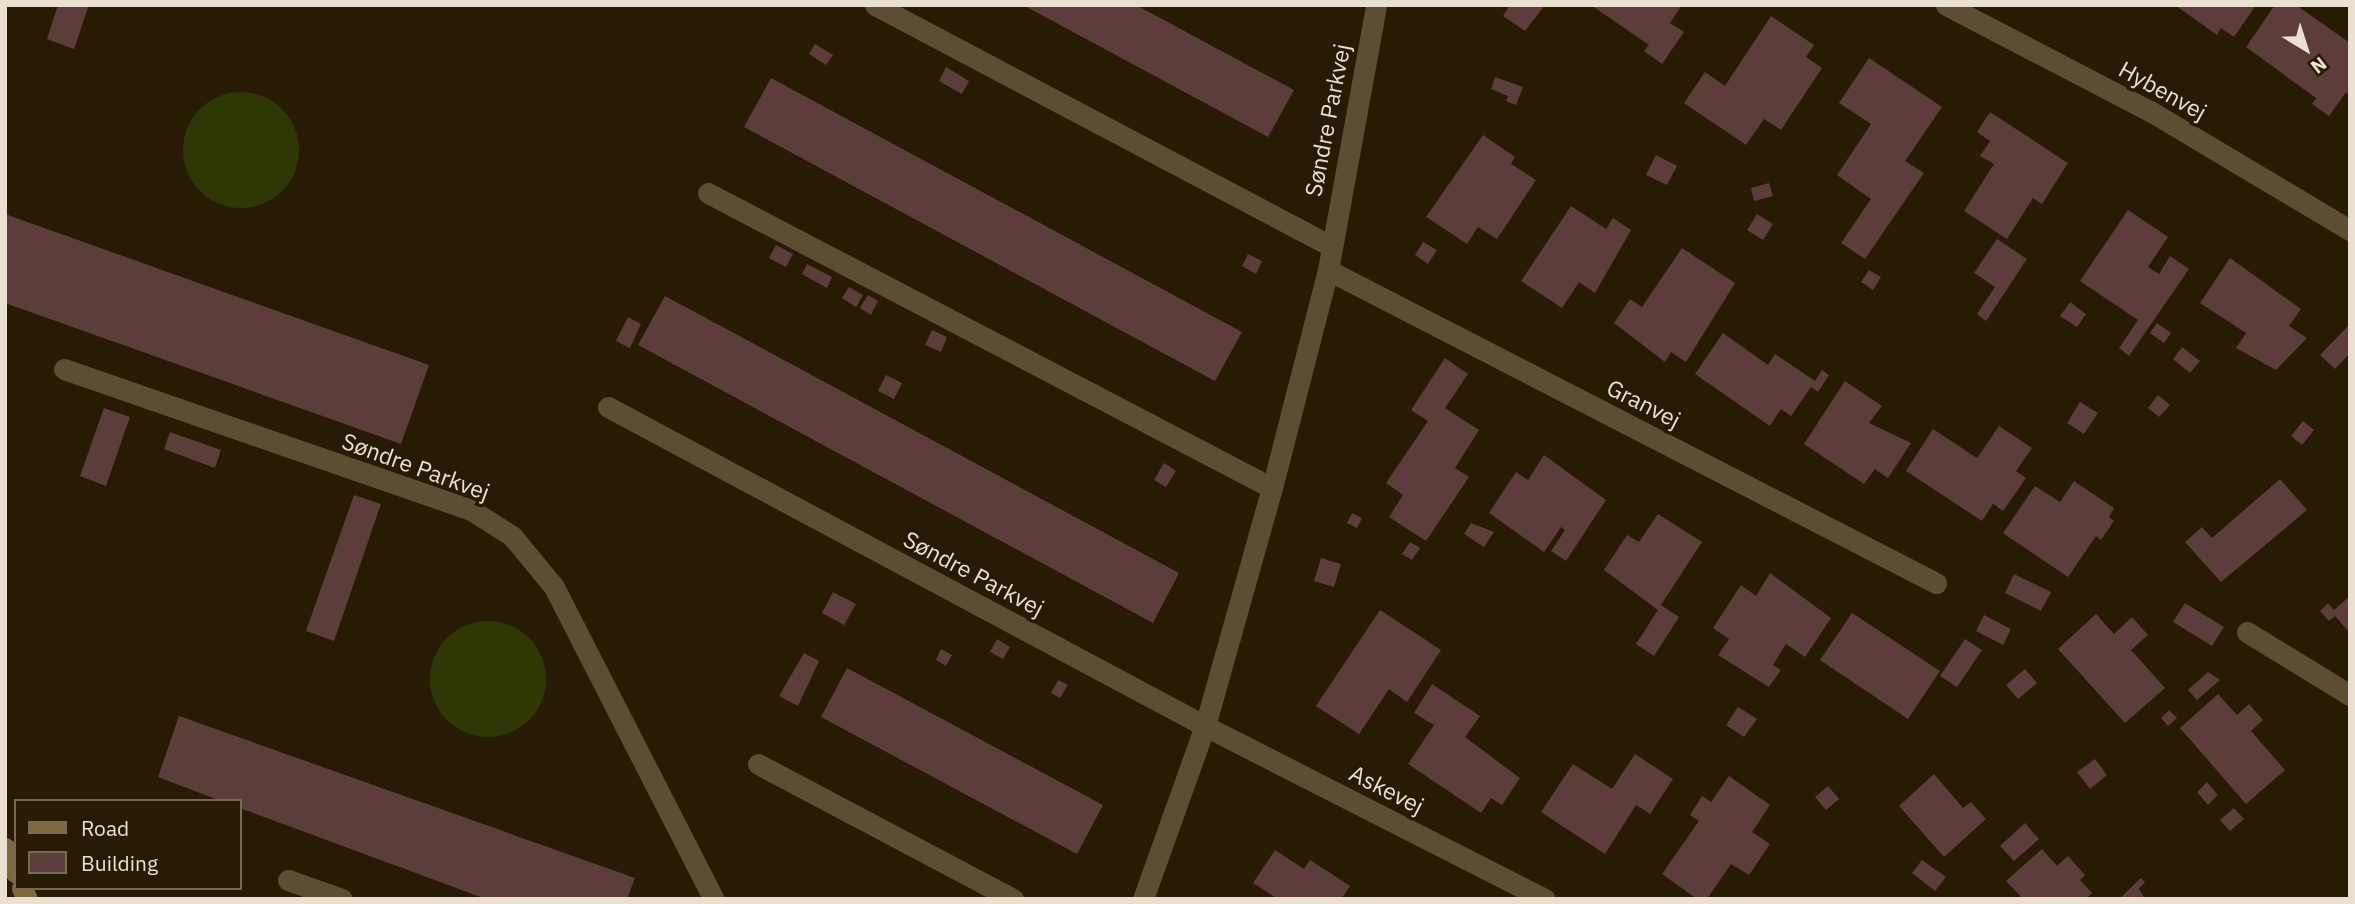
<!DOCTYPE html>
<meta charset="utf-8">
<style>
body{margin:0}
#map{position:relative;width:2355px;height:904px;overflow:hidden;background:#281b03;font-family:"IBM Plex Sans",sans-serif}
div>[style]{position:absolute}
.green>*{inset:0;background:#2e3804}
.round{border-radius:50%}
.building>*{inset:0;background:#5c3d3b}
.street>*{height:21px;margin:-10.5px;padding:0 10.5px;transform-origin:10.5px;border-radius:10.5px;background:#5c4d33}
.secondary>*{height:21px;margin:-10.5px;padding:0 10.5px;transform-origin:10.5px;border-radius:10.5px;background:#80683d}
span{translate:-50% -50%;white-space:nowrap;text-align:center;line-height:1.15;-webkit-text-stroke:7px #281b03;paint-order:stroke}
.street-label{font-size:23px;color:#e9e0d2}
.frame{position:absolute;inset:0;border:7px solid #e9e0d2;pointer-events:none}
.legend{position:absolute;left:14px;top:799px;width:228px;height:91px;box-sizing:border-box;background:#281b03;border:2px solid #756a56;margin:0;padding:9px 12px;list-style:none;font-size:21px;color:#e9e0d2}
.legend li{display:flex;align-items:center;gap:14px;height:35px}
.legend b{width:35px;border:2px solid #756a56}
.north{position:absolute;left:2271px;top:14px;width:70px;height:70px;-webkit-text-stroke:5px #281b03;paint-order:stroke;rotate:142deg;font-size:19px;font-weight:700;line-height:28px;text-align:center;color:#e9e0d2}
.north::after{content:'';display:block;margin:auto;width:24px;height:32px;background:#e9e0d2;clip-path:polygon(50% 0,100% 100%,50% 72%,0 100%)}
</style>
<div id="map">
<div class="green">
<i class="round" style="left:183px;top:92px;width:116px;height:116px"></i>
<i class="round" style="left:430px;top:621px;width:116px;height:116px"></i>
</div>
<div class="building">
<i style="clip-path:polygon(58px 5px,89px 5px,74px 49px,47px 39px)"></i>
<i style="clip-path:polygon(1023px 5px,1136px 5px,1294px 90px,1268px 137px)"></i>
<i style="clip-path:polygon(1510px 5px,1545px 5px,1525px 31px,1503px 16px)"></i>
<i style="clip-path:polygon(1591px 5px,1682px 5px,1670px 23px,1684px 32px,1662px 64px,1644px 51px,1649px 45px)"></i>
<i style="clip-path:polygon(2175px 5px,2256px 5px,2234px 37px,2221px 28px,2217px 35px)"></i>
<i style="clip-path:polygon(2275px 5px,2296px 5px,2350px 43px,2350px 95px,2346px 92px,2329px 116px,2312px 104px,2316px 98px,2246px 47px)"></i>
<i style="clip-path:polygon(1771px 16px,1814px 45px,1806px 57px,1822px 68px,1781px 130px,1764px 119px,1746px 145px,1684px 103px,1705px 72px,1725px 86px)"></i>
<i style="clip-path:polygon(815px 44px,833px 55px,826px 65px,809px 54px)"></i>
<i style="clip-path:polygon(1869px 58px,1942px 107px,1905px 161px,1924px 173px,1865px 259px,1841px 243px,1871px 199px,1837px 175px,1871px 124px,1839px 103px)"></i>
<i style="clip-path:polygon(946px 67px,969px 81px,962px 94px,939px 81px)"></i>
<i style="clip-path:polygon(1495px 77px,1523px 87px,1516px 105px,1506px 101px,1508px 96px,1491px 89px)"></i>
<i style="clip-path:polygon(771px 78px,1242px 332px,1215px 381px,744px 127px)"></i>
<i style="clip-path:polygon(1990px 112px,2068px 163px,2042px 204px,2033px 198px,2007px 239px,1964px 211px,1994px 164px,1980px 156px,1990px 141px,1977px 132px)"></i>
<i style="clip-path:polygon(1483px 135px,1515px 157px,1511px 164px,1536px 180px,1497px 239px,1478px 227px,1467px 244px,1426px 217px)"></i>
<i style="clip-path:polygon(1656px 155px,1677px 166px,1667px 185px,1646px 175px)"></i>
<i style="clip-path:polygon(1769px 183px,1773px 196px,1754px 201px,1751px 188px)"></i>
<i style="clip-path:polygon(1571px 206px,1606px 229px,1613px 218px,1631px 230px,1595px 293px,1579px 282px,1562px 308px,1521px 281px)"></i>
<i style="clip-path:polygon(2128px 210px,2168px 237px,2148px 267px,2159px 274px,2170px 256px,2189px 269px,2129px 356px,2119px 348px,2138px 320px,2080px 281px)"></i>
<i style="clip-path:polygon(5px 214px,429px 365px,401px 444px,5px 303px)"></i>
<i style="clip-path:polygon(1757px 214px,1773px 224px,1763px 240px,1747px 230px)"></i>
<i style="clip-path:polygon(1997px 239px,2027px 259px,1986px 321px,1977px 314px,1995px 287px,1974px 273px)"></i>
<i style="clip-path:polygon(1423px 242px,1437px 250px,1428px 264px,1415px 255px)"></i>
<i style="clip-path:polygon(776px 245px,793px 254px,786px 267px,769px 258px)"></i>
<i style="clip-path:polygon(1682px 248px,1735px 283px,1686px 362px,1671px 352px,1665px 362px,1614px 323px,1630px 299px,1642px 307px)"></i>
<i style="clip-path:polygon(1248px 254px,1262px 261px,1256px 274px,1242px 266px)"></i>
<i style="clip-path:polygon(2230px 258px,2301px 309px,2289px 326px,2307px 338px,2276px 370px,2236px 348px,2246px 333px,2200px 303px)"></i>
<i style="clip-path:polygon(807px 264px,832px 277px,827px 288px,802px 274px)"></i>
<i style="clip-path:polygon(1869px 270px,1881px 277px,1873px 290px,1861px 282px)"></i>
<i style="clip-path:polygon(849px 287px,863px 295px,856px 307px,842px 298px)"></i>
<i style="clip-path:polygon(868px 295px,878px 301px,871px 315px,860px 308px)"></i>
<i style="clip-path:polygon(665px 296px,1179px 573px,1153px 623px,638px 345px)"></i>
<i style="clip-path:polygon(2070px 302px,2086px 314px,2077px 327px,2060px 316px)"></i>
<i style="clip-path:polygon(628px 317px,641px 324px,630px 348px,616px 341px)"></i>
<i style="clip-path:polygon(2157px 323px,2171px 333px,2164px 343px,2150px 333px)"></i>
<i style="clip-path:polygon(2350px 324px,2350px 353px,2335px 369px,2320px 355px)"></i>
<i style="clip-path:polygon(932px 330px,947px 337px,941px 352px,925px 345px)"></i>
<i style="clip-path:polygon(1723px 333px,1768px 365px,1775px 354px,1815px 381px,1822px 370px,1829px 375px,1818px 392px,1811px 387px,1791px 416px,1781px 409px,1770px 426px,1695px 374px)"></i>
<i style="clip-path:polygon(2182px 347px,2200px 361px,2190px 373px,2173px 359px)"></i>
<i style="clip-path:polygon(1445px 358px,1468px 374px,1445px 408px,1479px 430px,1455px 468px,1469px 477px,1426px 541px,1389px 517px,1403px 495px,1386px 483px,1428px 421px,1411px 410px)"></i>
<i style="clip-path:polygon(886px 375px,902px 383px,894px 399px,878px 391px)"></i>
<i style="clip-path:polygon(1845px 381px,1882px 406px,1869px 423px,1911px 443px,1888px 478px,1875px 469px,1864px 484px,1804px 444px)"></i>
<i style="clip-path:polygon(2158px 395px,2170px 405px,2159px 417px,2148px 408px)"></i>
<i style="clip-path:polygon(2080px 402px,2098px 413px,2084px 434px,2067px 423px)"></i>
<i style="clip-path:polygon(104px 408px,130px 417px,106px 486px,80px 476px)"></i>
<i style="clip-path:polygon(2303px 421px,2314px 430px,2302px 445px,2291px 436px)"></i>
<i style="clip-path:polygon(1999px 426px,2032px 448px,2016px 471px,2026px 478px,2003px 511px,1993px 504px,1982px 521px,1906px 471px,1933px 429px,1977px 458px)"></i>
<i style="clip-path:polygon(170px 432px,221px 450px,215px 468px,164px 449px)"></i>
<i style="clip-path:polygon(1544px 455px,1606px 500px,1566px 561px,1551px 551px,1565px 530px,1561px 527px,1544px 552px,1489px 513px,1516px 472px,1528px 480px)"></i>
<i style="clip-path:polygon(1164px 463px,1176px 471px,1166px 487px,1154px 480px)"></i>
<i style="clip-path:polygon(2280px 479px,2307px 510px,2221px 582px,2185px 542px,2202px 527px,2212px 538px)"></i>
<i style="clip-path:polygon(2074px 481px,2114px 508px,2109px 517px,2114px 521px,2101px 540px,2096px 536px,2068px 577px,2003px 533px,2035px 486px,2060px 502px)"></i>
<i style="clip-path:polygon(354px 495px,381px 504px,334px 641px,306px 631px)"></i>
<i style="clip-path:polygon(1352px 513px,1362px 518px,1357px 528px,1347px 523px)"></i>
<i style="clip-path:polygon(1658px 514px,1702px 542px,1661px 605px,1679px 617px,1654px 656px,1636px 644px,1658px 610px,1604px 570px,1627px 535px,1639px 542px)"></i>
<i style="clip-path:polygon(1471px 523px,1494px 532px,1484px 547px,1464px 534px)"></i>
<i style="clip-path:polygon(1410px 542px,1420px 548px,1412px 560px,1402px 554px)"></i>
<i style="clip-path:polygon(1321px 558px,1341px 564px,1334px 587px,1314px 581px)"></i>
<i style="clip-path:polygon(1770px 573px,1831px 618px,1805px 657px,1786px 644px,1773px 665px,1781px 670px,1769px 687px,1718px 655px,1729px 639px,1713px 628px,1741px 585px,1756px 596px)"></i>
<i style="clip-path:polygon(2014px 574px,2051px 592px,2041px 611px,2005px 593px)"></i>
<i style="clip-path:polygon(833px 592px,856px 604px,844px 625px,822px 613px)"></i>
<i style="clip-path:polygon(2350px 596px,2350px 633px,2335px 616px,2329px 621px,2320px 611px,2328px 603px,2334px 610px)"></i>
<i style="clip-path:polygon(2185px 603px,2224px 627px,2212px 646px,2173px 622px)"></i>
<i style="clip-path:polygon(1380px 610px,1441px 650px,1407px 702px,1389px 689px,1359px 734px,1316px 706px)"></i>
<i style="clip-path:polygon(1852px 613px,1940px 671px,1908px 719px,1820px 660px)"></i>
<i style="clip-path:polygon(2096px 614px,2114px 634px,2132px 617px,2148px 635px,2131px 650px,2165px 688px,2125px 723px,2058px 649px)"></i>
<i style="clip-path:polygon(1984px 615px,2011px 629px,2003px 645px,1976px 631px)"></i>
<i style="clip-path:polygon(997px 639px,1010px 647px,1003px 659px,990px 652px)"></i>
<i style="clip-path:polygon(1965px 639px,1982px 650px,1957px 687px,1940px 676px)"></i>
<i style="clip-path:polygon(941px 649px,952px 655px,946px 666px,936px 660px)"></i>
<i style="clip-path:polygon(804px 653px,819px 661px,798px 706px,779px 696px)"></i>
<i style="clip-path:polygon(847px 668px,1103px 805px,1077px 854px,821px 717px)"></i>
<i style="clip-path:polygon(2025px 669px,2037px 683px,2018px 699px,2006px 685px)"></i>
<i style="clip-path:polygon(2208px 672px,2220px 680px,2197px 700px,2188px 690px)"></i>
<i style="clip-path:polygon(1058px 680px,1068px 685px,1060px 698px,1051px 693px)"></i>
<i style="clip-path:polygon(1432px 684px,1480px 716px,1465px 737px,1520px 778px,1502px 805px,1491px 798px,1481px 813px,1408px 764px,1434px 725px,1414px 713px)"></i>
<i style="clip-path:polygon(2218px 694px,2237px 715px,2249px 704px,2263px 720px,2251px 731px,2285px 770px,2246px 804px,2180px 728px)"></i>
<i style="clip-path:polygon(1738px 707px,1757px 719px,1744px 737px,1726px 725px)"></i>
<i style="clip-path:polygon(2169px 710px,2177px 718px,2168px 726px,2161px 718px)"></i>
<i style="clip-path:polygon(179px 716px,635px 878px,627px 899px,486px 899px,240px 808px,240px 801px,221px 801px,158px 777px)"></i>
<i style="clip-path:polygon(1635px 754px,1673px 779px,1650px 814px,1636px 805px,1605px 854px,1541px 812px,1573px 764px,1612px 789px)"></i>
<i style="clip-path:polygon(2095px 759px,2107px 775px,2090px 789px,2077px 772px)"></i>
<i style="clip-path:polygon(1934px 774px,1963px 808px,1971px 802px,1986px 819px,1944px 857px,1899px 806px)"></i>
<i style="clip-path:polygon(1729px 776px,1770px 805px,1752px 832px,1770px 844px,1749px 875px,1731px 864px,1707px 899px,1697px 899px,1662px 874px,1699px 821px,1690px 815px,1702px 796px,1711px 802px)"></i>
<i style="clip-path:polygon(2207px 782px,2218px 795px,2208px 805px,2197px 792px)"></i>
<i style="clip-path:polygon(1828px 786px,1839px 799px,1826px 810px,1815px 797px)"></i>
<i style="clip-path:polygon(2234px 808px,2244px 819px,2230px 831px,2220px 820px)"></i>
<i style="clip-path:polygon(2025px 823px,2039px 839px,2014px 861px,2000px 846px)"></i>
<i style="clip-path:polygon(2042px 849px,2057px 866px,2068px 856px,2085px 875px,2080px 880px,2092px 893px,2086px 899px,2023px 899px,2006px 881px)"></i>
<i style="clip-path:polygon(1275px 850px,1304px 869px,1310px 860px,1350px 886px,1341px 899px,1278px 899px,1253px 883px)"></i>
<i style="clip-path:polygon(1922px 860px,1946px 877px,1935px 891px,1912px 873px)"></i>
<i style="clip-path:polygon(2141px 878px,2145px 882px,2139px 889px,2145px 899px,2119px 899px)"></i>
</div>
<div class="street">
<i style="left:875px;top:5px;width:514px;rotate:27.86deg"></i>
<i style="left:1946px;top:5px;width:230px;rotate:27.5deg"></i>
<i style="left:2150px;top:111px;width:233px;rotate:30.8deg"></i>
<i style="left:708px;top:193px;width:636px;rotate:27.61deg"></i>
<i style="left:1328px;top:270px;width:684px;rotate:27.24deg"></i>
<i style="left:64px;top:369px;width:431px;rotate:19.1deg"></i>
<i style="left:471px;top:510px;width:49px;rotate:32.4deg"></i>
<i style="left:512px;top:536px;width:66px;rotate:50.5deg"></i>
<i style="left:554px;top:587px;width:351px;rotate:62.9deg"></i>
<i style="left:608px;top:407px;width:677px;rotate:28.12deg"></i>
<i style="left:1205px;top:726px;width:381px;rotate:27deg"></i>
<i style="left:2247px;top:632px;width:121px;rotate:31.5deg"></i>
<i style="left:758px;top:764px;width:289px;rotate:27.9deg"></i>
<i style="left:288px;top:880px;width:57px;rotate:19.4deg"></i>
<i style="left:1143px;top:899px;width:184px;rotate:-70.3deg"></i>
<i style="left:1205px;top:726px;width:247px;rotate:-74.3deg"></i>
<i style="left:1272px;top:488px;width:225px;rotate:-75.6deg"></i>
<i style="left:1328px;top:270px;width:269px;rotate:-79.7deg"></i>
</div>
<div class="secondary">
<i style="left:5px;top:848px;width:27px;rotate:66deg"></i>
<i style="left:22px;top:888px;width:12px;rotate:66deg"></i>
</div>
<div class="street-label">
<span style="left:2163px;top:90px;rotate:29deg">Hybenvej</span>
<span style="left:1327px;top:120px;rotate:-79deg">Søndre Parkvej</span>
<span style="left:1644px;top:403px;rotate:27deg">Granvej</span>
<span style="left:416px;top:466px;rotate:20deg">Søndre Parkvej</span>
<span style="left:974px;top:573px;rotate:28deg">Søndre Parkvej</span>
<span style="left:1387px;top:789px;rotate:27deg">Askevej</span>
</div>
<div class="frame"></div>
<ul class="legend">
<li><b style="height:9px;background:#80683d"></b>Road</li>
<li><b style="height:19px;background:#5c3d3b"></b>Building</li>
</ul>
<div class="north">N</div>
</div>
